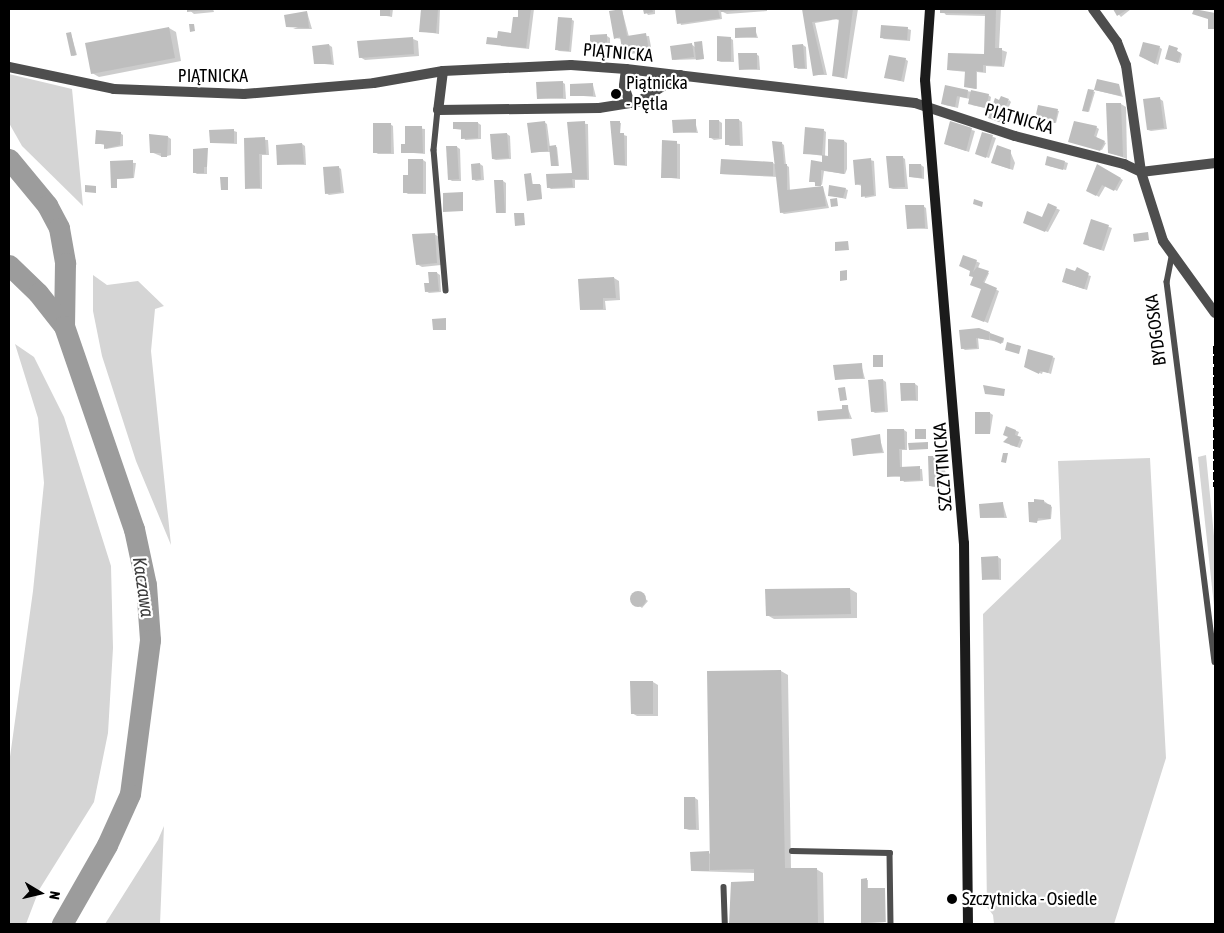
<!DOCTYPE html>
<meta charset="utf-8">
<style>
body{margin:0}
#map{position:relative;width:1224px;height:933px;overflow:hidden;background:#fff;font-family:"Asap Condensed",sans-serif}
div>[style]{position:absolute}
.green>*{inset:0;background:#d5d5d5}
.shadow>*{inset:0;background:#0003}
.river>*{height:21px;margin:-10.5px;padding:0 10.5px;transform-origin:10.5px;border-radius:10.5px;background:#9c9c9c}
.building>*{inset:0;background:#bebebe}
.round{border-radius:50%}
.lane>*{height:5.5px;margin:-2.75px;padding:0 2.75px;transform-origin:2.75px;border-radius:2.75px;background:#4e4e4e}
.street>*{height:10px;margin:-5px;padding:0 5px;transform-origin:5px;border-radius:5px;background:#4e4e4e}
.secondary>*{height:10px;margin:-5px;padding:0 5px;transform-origin:5px;border-radius:5px;background:#1b1b1b}
.rail>*{height:4px;margin-top:-2px;transform-origin:0;background:repeating-linear-gradient(90deg,#000 0 8px,transparent 0 10.5px)}
.dots>*{width:14px;height:14px;translate:-50% -50%;box-sizing:border-box;border:2px solid #fff;border-radius:50%}
span{translate:-50% -50%;white-space:nowrap;text-align:center;line-height:1.15;-webkit-text-stroke:4.5px #fff;paint-order:stroke}
.street-label{font-size:18px;color:#000}
.poi-label{font-size:18px;color:#000}
.left{translate:0 -50%;text-align:left}
.water-label{font-size:19px;color:#3d3d3d;font-style:italic}
.frame{position:absolute;inset:0;border:10px solid #000;pointer-events:none}
.north{position:absolute;left:15px;top:868px;width:50px;height:50px;-webkit-text-stroke:4px #fff;paint-order:stroke;rotate:99deg;font-size:14px;font-weight:700;line-height:20px;text-align:center;color:#000}
.north::after{content:'';display:block;margin:auto;width:18px;height:22px;background:#000;clip-path:polygon(50% 0,100% 100%,50% 72%,0 100%)}
</style>
<div id="map">
<div class="green">
<i style="clip-path:polygon(9px 74px,72px 89px,83px 206px,22px 146px,9px 123px)"></i>
<i style="clip-path:polygon(93px 275px,107px 285px,138px 281px,164px 306px,155px 309px,151px 351px,171px 545px,136px 461px,102px 356px,93px 311px)"></i>
<i style="clip-path:polygon(15px 344px,34px 357px,64px 417px,111px 566px,113px 648px,108px 733px,94px 802px,39px 890px,26px 924px,9px 924px,9px 764px,33px 591px,44px 483px,38px 418px)"></i>
<i style="clip-path:polygon(1206px 455px,1215px 546px,1215px 615px,1198px 457px)"></i>
<i style="clip-path:polygon(1150px 458px,1166px 758px,1114px 924px,994px 924px,993px 915px,987px 907px,983px 614px,1061px 539px,1058px 461px)"></i>
<i style="clip-path:polygon(164px 826px,160px 924px,105px 924px,158px 840px)"></i>
</div>
<div class="shadow">
<i style="clip-path:polygon(188px 9px,213px 9px,214px 12px,194px 14px)"></i>
<i style="clip-path:polygon(381px 9px,393px 9px,392px 17px,381px 15px)"></i>
<i style="clip-path:polygon(422px 9px,440px 9px,439px 34px,420px 31px)"></i>
<i style="clip-path:polygon(520px 9px,534px 9px,529px 49px,501px 46px,498px 39px,513px 34px)"></i>
<i style="clip-path:polygon(644px 9px,655px 9px,655px 14px,648px 15px)"></i>
<i style="clip-path:polygon(676px 9px,767px 9px,767px 11px,727px 14px,721px 11px,722px 19px,681px 25px)"></i>
<i style="clip-path:polygon(804px 9px,858px 9px,847px 79px,833px 75px,840px 21px,827px 14px,832px 20px,815px 23px,827px 75px,814px 75px)"></i>
<i style="clip-path:polygon(941px 9px,1001px 9px,999px 49px,1007px 52px,1004px 67px,986px 66px,986px 73px,977px 72px,977px 89px,967px 87px,966px 72px,948px 70px,989px 56px,986px 16px,946px 15px)"></i>
<i style="clip-path:polygon(1114px 9px,1131px 9px,1121px 17px)"></i>
<i style="clip-path:polygon(622px 10px,629px 37px,649px 36px,652px 52px,624px 54px,622px 39px,615px 38px)"></i>
<i style="clip-path:polygon(307px 12px,312px 29px,293px 29px,298px 27px)"></i>
<i style="clip-path:polygon(571px 19px,574px 21px,571px 52px,559px 51px,556px 49px)"></i>
<i style="clip-path:polygon(882px 26px,908px 29px,911px 30px,910px 41px,884px 39px,881px 37px)"></i>
<i style="clip-path:polygon(169px 28px,176px 32px,181px 61px,99px 77px,92px 73px)"></i>
<i style="clip-path:polygon(755px 29px,758px 38px,736px 37px)"></i>
<i style="clip-path:polygon(71px 34px,77px 55px,73px 56px,72px 55px)"></i>
<i style="clip-path:polygon(607px 36px,610px 38px,610px 50px,591px 49px)"></i>
<i style="clip-path:polygon(730px 38px,733px 40px,734px 62px,721px 62px,718px 61px)"></i>
<i style="clip-path:polygon(413px 39px,418px 41px,419px 56px,365px 60px,360px 57px)"></i>
<i style="clip-path:polygon(701px 42px,704px 59px,673px 60px,691px 44px,695px 47px)"></i>
<i style="clip-path:polygon(329px 45px,332px 47px,334px 65px,315px 63px)"></i>
<i style="clip-path:polygon(803px 45px,806px 47px,807px 69px,798px 69px,795px 67px)"></i>
<i style="clip-path:polygon(1159px 47px,1162px 49px,1158px 65px,1140px 56px)"></i>
<i style="clip-path:polygon(1170px 47px,1182px 54px,1180px 63px,1167px 59px)"></i>
<i style="clip-path:polygon(756px 54px,759px 56px,760px 70px,740px 69px)"></i>
<i style="clip-path:polygon(905px 59px,908px 61px,904px 82px,886px 77px)"></i>
<i style="clip-path:polygon(562px 82px,565px 84px,566px 99px,538px 98px)"></i>
<i style="clip-path:polygon(593px 85px,596px 97px,571px 95px)"></i>
<i style="clip-path:polygon(1119px 85px,1123px 97px,1095px 90px)"></i>
<i style="clip-path:polygon(946px 87px,988px 95px,991px 97px,989px 109px,972px 105px,970px 99px,960px 97px,958px 108px,945px 105px,942px 103px)"></i>
<i style="clip-path:polygon(1089px 90px,1095px 92px,1089px 112px,1084px 110px)"></i>
<i style="clip-path:polygon(1160px 99px,1163px 101px,1167px 129px,1151px 131px,1148px 130px)"></i>
<i style="clip-path:polygon(1009px 100px,1011px 102px,1002px 123px,992px 119px)"></i>
<i style="clip-path:polygon(1121px 104px,1126px 107px,1127px 159px,1109px 152px)"></i>
<i style="clip-path:polygon(1039px 107px,1059px 111px,1056px 123px,1038px 119px)"></i>
<i style="clip-path:polygon(739px 120px,742px 122px,743px 146px,730px 146px,727px 144px)"></i>
<i style="clip-path:polygon(695px 121px,698px 133px,674px 132px)"></i>
<i style="clip-path:polygon(719px 121px,722px 123px,722px 139px,714px 140px,711px 138px)"></i>
<i style="clip-path:polygon(544px 122px,547px 124px,550px 147px,557px 147px,559px 166px,552px 166px,551px 152px,532px 152px)"></i>
<i style="clip-path:polygon(611px 122px,621px 123px,620px 134px,627px 136px,627px 166px,615px 165px)"></i>
<i style="clip-path:polygon(478px 123px,481px 125px,481px 139px,465px 140px,462px 130px,455px 129px)"></i>
<i style="clip-path:polygon(568px 123px,588px 124px,589px 180px,575px 180px,575px 188px,551px 189px,548px 187px,573px 174px)"></i>
<i style="clip-path:polygon(951px 123px,975px 131px,969px 152px,945px 144px)"></i>
<i style="clip-path:polygon(390px 124px,393px 126px,394px 154px,378px 154px,375px 152px)"></i>
<i style="clip-path:polygon(407px 127px,425px 129px,425px 154px,402px 152px,407px 145px)"></i>
<i style="clip-path:polygon(1096px 127px,1099px 129px,1096px 138px,1106px 143px,1102px 150px,1070px 142px)"></i>
<i style="clip-path:polygon(823px 130px,826px 132px,825px 156px,829px 157px,844px 141px,847px 143px,847px 169px,845px 174px,824px 171px,822px 185px,811px 181px,823px 163px,823px 156px,804px 153px)"></i>
<i style="clip-path:polygon(234px 131px,237px 132px,237px 144px,211px 143px)"></i>
<i style="clip-path:polygon(120px 133px,123px 135px,123px 146px,106px 149px,105px 145px,96px 143px)"></i>
<i style="clip-path:polygon(983px 133px,996px 138px,989px 158px,980px 155px)"></i>
<i style="clip-path:polygon(507px 134px,510px 136px,511px 159px,496px 160px,493px 159px)"></i>
<i style="clip-path:polygon(168px 137px,171px 139px,171px 155px,163px 157px,151px 152px)"></i>
<i style="clip-path:polygon(245px 139px,268px 140px,269px 155px,262px 155px,262px 189px,246px 188px)"></i>
<i style="clip-path:polygon(663px 142px,680px 144px,680px 179px,662px 177px)"></i>
<i style="clip-path:polygon(781px 143px,784px 145px,786px 165px,789px 167px,790px 191px,823px 187px,829px 208px,784px 214px,781px 212px,778px 177px,721px 174px,773px 163px,776px 165px)"></i>
<i style="clip-path:polygon(302px 144px,305px 146px,306px 165px,279px 164px)"></i>
<i style="clip-path:polygon(457px 147px,460px 149px,461px 181px,452px 181px,449px 179px)"></i>
<i style="clip-path:polygon(207px 150px,207px 174px,197px 174px,194px 172px)"></i>
<i style="clip-path:polygon(1010px 151px,1015px 163px,1013px 170px,995px 164px)"></i>
<i style="clip-path:polygon(902px 157px,905px 159px,908px 189px,893px 189px,890px 188px)"></i>
<i style="clip-path:polygon(423px 160px,426px 162px,426px 194px,408px 194px,405px 192px,409px 176px)"></i>
<i style="clip-path:polygon(870px 160px,874px 161px,876px 196px,865px 198px,862px 186px,856px 184px)"></i>
<i style="clip-path:polygon(111px 162px,136px 163px,134px 178px,117px 179px,117px 188px,112px 188px)"></i>
<i style="clip-path:polygon(1065px 162px,1068px 163px,1066px 170px,1049px 166px)"></i>
<i style="clip-path:polygon(480px 164px,483px 166px,484px 180px,476px 181px,473px 179px,472px 165px)"></i>
<i style="clip-path:polygon(921px 165px,924px 167px,924px 179px,911px 177px)"></i>
<i style="clip-path:polygon(1098px 166px,1123px 180px,1117px 191px,1106px 185px,1099px 197px,1088px 190px)"></i>
<i style="clip-path:polygon(338px 167px,341px 169px,344px 193px,329px 195px,326px 193px)"></i>
<i style="clip-path:polygon(531px 174px,533px 185px,541px 185px,542px 199px,528px 200px)"></i>
<i style="clip-path:polygon(503px 181px,506px 183px,506px 213px,498px 213px)"></i>
<i style="clip-path:polygon(845px 189px,848px 190px,846px 199px,829px 195px)"></i>
<i style="clip-path:polygon(1049px 205px,1060px 210px,1048px 232px,1027px 224px,1043px 219px)"></i>
<i style="clip-path:polygon(923px 206px,926px 208px,928px 229px,908px 228px)"></i>
<i style="clip-path:polygon(1092px 221px,1112px 228px,1104px 251px,1088px 246px)"></i>
<i style="clip-path:polygon(434px 234px,439px 237px,441px 265px,422px 267px,417px 264px)"></i>
<i style="clip-path:polygon(964px 256px,980px 263px,978px 268px,989px 273px,984px 284px,999px 291px,988px 323px,976px 318px,983px 289px)"></i>
<i style="clip-path:polygon(1076px 272px,1091px 276px,1087px 290px,1066px 283px)"></i>
<i style="clip-path:polygon(437px 273px,440px 275px,441px 292px,429px 293px,426px 291px)"></i>
<i style="clip-path:polygon(614px 278px,619px 281px,620px 300px,605px 301px,606px 310px,581px 310px)"></i>
<i style="clip-path:polygon(960px 331px,989px 333px,1004px 339px,1003px 343px,978px 338px,979px 349px,965px 350px,962px 348px)"></i>
<i style="clip-path:polygon(1052px 357px,1055px 358px,1051px 374px,1043px 371px,1042px 374px,1028px 368px)"></i>
<i style="clip-path:polygon(861px 364px,865px 379px,836px 379px)"></i>
<i style="clip-path:polygon(883px 380px,886px 382px,888px 412px,875px 413px,872px 411px)"></i>
<i style="clip-path:polygon(915px 384px,918px 386px,918px 401px,902px 400px)"></i>
<i style="clip-path:polygon(847px 406px,852px 419px,819px 420px,843px 410px)"></i>
<i style="clip-path:polygon(990px 413px,993px 415px,990px 434px,977px 434px)"></i>
<i style="clip-path:polygon(1006px 427px,1019px 432px,1017px 437px,1023px 440px,1020px 448px,1010px 445px)"></i>
<i style="clip-path:polygon(904px 430px,907px 432px,907px 450px,902px 450px,902px 468px,922px 469px,923px 481px,904px 482px,901px 477px,889px 476px)"></i>
<i style="clip-path:polygon(879px 436px,884px 453px,854px 455px)"></i>
<i style="clip-path:polygon(939px 457px,946px 473px,942px 473px,942px 487px,933px 487px,930px 486px)"></i>
<i style="clip-path:polygon(1044px 501px,1052px 507px,1051px 519px,1030px 522px,1030px 503px)"></i>
<i style="clip-path:polygon(1003px 504px,1007px 518px,981px 518px)"></i>
<i style="clip-path:polygon(998px 557px,1001px 559px,1001px 580px,983px 579px)"></i>
<i style="clip-path:polygon(850px 589px,857px 593px,857px 618px,774px 619px,767px 615px)"></i>
<i style="clip-path:polygon(638px 593px,648px 601px,642px 608px,632px 600px)"></i>
<i style="clip-path:polygon(781px 671px,788px 675px,791px 869px,816px 869px,823px 873px,824px 924px,730px 924px,730px 908px,755px 882px,755px 873px,692px 871px,708px 853px,711px 854px,708px 673px)"></i>
<i style="clip-path:polygon(653px 682px,658px 685px,658px 716px,637px 716px,632px 713px)"></i>
<i style="clip-path:polygon(695px 798px,698px 800px,699px 830px,689px 830px,686px 829px)"></i>
<i style="clip-path:polygon(862px 880px,868px 880px,868px 890px,885px 890px,886px 922px,864px 923px)"></i>
</div>
<div class="river">
<i style="left:9px;top:159px;width:60px;rotate:50.4deg"></i>
<i style="left:47px;top:205px;width:26px;rotate:62deg"></i>
<i style="left:59px;top:228px;width:36px;rotate:80deg"></i>
<i style="left:65px;top:263px;width:63px;rotate:90.9deg"></i>
<i style="left:9px;top:265px;width:40px;rotate:44deg"></i>
<i style="left:38px;top:293px;width:42px;rotate:51.8deg"></i>
<i style="left:64px;top:326px;width:215px;rotate:71deg"></i>
<i style="left:134px;top:529px;width:57px;rotate:77.9deg"></i>
<i style="left:146px;top:585px;width:55px;rotate:85.8deg"></i>
<i style="left:150px;top:640px;width:155px;rotate:97.4deg"></i>
<i style="left:130px;top:794px;width:56px;rotate:114.3deg"></i>
<i style="left:107px;top:845px;width:91px;rotate:119.7deg"></i>
</div>
<div class="building">
<i style="clip-path:polygon(187px 9px,206px 9px,206px 10px,187px 12px)"></i>
<i style="clip-path:polygon(380px 9px,390px 9px,390px 16px,380px 16px)"></i>
<i style="clip-path:polygon(421px 9px,438px 9px,436px 33px,419px 32px)"></i>
<i style="clip-path:polygon(518px 9px,531px 9px,526px 48px,486px 44px,487px 37px,497px 38px,498px 31px,511px 33px,513px 17px,518px 17px)"></i>
<i style="clip-path:polygon(622px 9px,627px 36px,646px 33px,649px 51px,623px 55px,620px 37px,614px 39px,609px 11px)"></i>
<i style="clip-path:polygon(643px 9px,652px 9px,653px 12px,644px 14px)"></i>
<i style="clip-path:polygon(675px 9px,718px 9px,720px 18px,677px 24px)"></i>
<i style="clip-path:polygon(720px 9px,743px 9px,743px 10px,721px 12px)"></i>
<i style="clip-path:polygon(802px 9px,853px 9px,844px 78px,832px 76px,839px 19px,812px 22px,824px 74px,813px 76px)"></i>
<i style="clip-path:polygon(940px 9px,996px 9px,995px 48px,1002px 48px,1002px 66px,983px 65px,983px 72px,976px 71px,976px 89px,964px 87px,965px 71px,947px 70px,948px 53px,984px 54px,985px 14px,940px 13px)"></i>
<i style="clip-path:polygon(1113px 9px,1128px 9px,1117px 16px)"></i>
<i style="clip-path:polygon(1194px 9px,1215px 13px,1215px 29px,1208px 29px,1208px 19px,1192px 14px)"></i>
<i style="clip-path:polygon(307px 11px,309px 28px,286px 27px,284px 15px)"></i>
<i style="clip-path:polygon(558px 17px,572px 18px,569px 51px,555px 50px)"></i>
<i style="clip-path:polygon(189px 24px,194px 24px,195px 31px,190px 32px)"></i>
<i style="clip-path:polygon(881px 25px,908px 27px,907px 40px,880px 38px)"></i>
<i style="clip-path:polygon(169px 27px,175px 58px,91px 74px,85px 43px)"></i>
<i style="clip-path:polygon(756px 27px,756px 37px,735px 38px,735px 28px)"></i>
<i style="clip-path:polygon(71px 32px,76px 55px,71px 56px,66px 33px)"></i>
<i style="clip-path:polygon(607px 34px,607px 49px,590px 50px,590px 35px)"></i>
<i style="clip-path:polygon(717px 36px,731px 37px,731px 61px,717px 61px)"></i>
<i style="clip-path:polygon(413px 37px,414px 54px,359px 58px,357px 41px)"></i>
<i style="clip-path:polygon(702px 41px,704px 59px,696px 60px,694px 42px)"></i>
<i style="clip-path:polygon(1143px 42px,1160px 46px,1155px 64px,1139px 56px)"></i>
<i style="clip-path:polygon(692px 43px,694px 57px,672px 60px,670px 46px)"></i>
<i style="clip-path:polygon(329px 44px,332px 64px,314px 64px,312px 46px)"></i>
<i style="clip-path:polygon(803px 44px,805px 68px,794px 68px,792px 45px)"></i>
<i style="clip-path:polygon(1169px 45px,1178px 48px,1177px 51px,1181px 53px,1178px 63px,1165px 59px)"></i>
<i style="clip-path:polygon(738px 53px,757px 53px,757px 69px,739px 70px)"></i>
<i style="clip-path:polygon(889px 55px,906px 58px,901px 81px,884px 78px)"></i>
<i style="clip-path:polygon(1097px 79px,1119px 84px,1121px 96px,1094px 90px)"></i>
<i style="clip-path:polygon(563px 81px,563px 98px,537px 99px,536px 82px)"></i>
<i style="clip-path:polygon(593px 83px,593px 96px,570px 96px,570px 84px)"></i>
<i style="clip-path:polygon(945px 85px,968px 90px,967px 98px,957px 96px,955px 107px,941px 104px)"></i>
<i style="clip-path:polygon(1088px 89px,1094px 90px,1088px 112px,1082px 111px)"></i>
<i style="clip-path:polygon(971px 90px,989px 94px,986px 108px,968px 104px)"></i>
<i style="clip-path:polygon(1001px 96px,1009px 99px,999px 122px,988px 118px,995px 98px,999px 100px)"></i>
<i style="clip-path:polygon(1160px 97px,1164px 128px,1147px 130px,1143px 99px)"></i>
<i style="clip-path:polygon(1106px 103px,1121px 103px,1123px 157px,1108px 153px)"></i>
<i style="clip-path:polygon(1038px 105px,1058px 109px,1055px 123px,1035px 119px)"></i>
<i style="clip-path:polygon(696px 119px,696px 132px,673px 133px,672px 120px)"></i>
<i style="clip-path:polygon(725px 119px,739px 119px,740px 145px,725px 145px)"></i>
<i style="clip-path:polygon(709px 120px,719px 120px,719px 138px,709px 138px)"></i>
<i style="clip-path:polygon(545px 121px,548px 151px,531px 153px,527px 123px)"></i>
<i style="clip-path:polygon(585px 121px,587px 179px,572px 179px,573px 187px,547px 188px,546px 174px,572px 173px,567px 122px)"></i>
<i style="clip-path:polygon(610px 121px,620px 121px,620px 133px,624px 133px,625px 165px,614px 165px)"></i>
<i style="clip-path:polygon(950px 121px,972px 128px,966px 151px,944px 144px)"></i>
<i style="clip-path:polygon(1074px 121px,1097px 126px,1094px 136px,1105px 141px,1100px 151px,1068px 142px)"></i>
<i style="clip-path:polygon(453px 122px,478px 122px,478px 138px,461px 139px,461px 129px,453px 129px)"></i>
<i style="clip-path:polygon(373px 123px,391px 123px,391px 153px,373px 153px)"></i>
<i style="clip-path:polygon(405px 126px,422px 126px,423px 153px,401px 153px,401px 144px,405px 144px)"></i>
<i style="clip-path:polygon(805px 127px,824px 129px,822px 155px,803px 154px)"></i>
<i style="clip-path:polygon(234px 129px,234px 143px,210px 143px,209px 130px)"></i>
<i style="clip-path:polygon(96px 130px,121px 132px,120px 145px,104px 149px,104px 144px,95px 144px)"></i>
<i style="clip-path:polygon(982px 132px,993px 135px,986px 158px,975px 154px)"></i>
<i style="clip-path:polygon(507px 133px,509px 158px,492px 159px,490px 134px)"></i>
<i style="clip-path:polygon(149px 134px,168px 136px,167px 157px,161px 157px,161px 153px,150px 153px)"></i>
<i style="clip-path:polygon(265px 137px,266px 154px,259px 154px,260px 188px,245px 189px,244px 138px)"></i>
<i style="clip-path:polygon(828px 139px,844px 140px,844px 174px,821px 170px,821px 186px,815px 186px,815px 182px,809px 182px,811px 160px,822px 162px,822px 155px,828px 156px)"></i>
<i style="clip-path:polygon(662px 140px,677px 141px,677px 178px,661px 178px)"></i>
<i style="clip-path:polygon(772px 141px,782px 142px,784px 164px,787px 164px,787px 190px,823px 186px,826px 206px,780px 213px)"></i>
<i style="clip-path:polygon(302px 143px,304px 164px,277px 165px,276px 145px)"></i>
<i style="clip-path:polygon(556px 145px,558px 166px,551px 166px,549px 146px)"></i>
<i style="clip-path:polygon(997px 145px,1011px 150px,1010px 169px,991px 163px)"></i>
<i style="clip-path:polygon(446px 146px,457px 146px,459px 179px,448px 180px)"></i>
<i style="clip-path:polygon(205px 148px,208px 148px,207px 167px,204px 167px,204px 173px,193px 173px,193px 149px)"></i>
<i style="clip-path:polygon(886px 156px,903px 156px,905px 187px,889px 188px)"></i>
<i style="clip-path:polygon(1047px 156px,1065px 161px,1063px 170px,1045px 165px)"></i>
<i style="clip-path:polygon(871px 158px,874px 195px,861px 197px,861px 184px,855px 185px,853px 160px)"></i>
<i style="clip-path:polygon(408px 159px,423px 159px,423px 193px,403px 193px,403px 175px,408px 175px)"></i>
<i style="clip-path:polygon(721px 159px,773px 162px,773px 176px,720px 174px)"></i>
<i style="clip-path:polygon(133px 160px,133px 178px,117px 179px,117px 188px,111px 188px,110px 161px)"></i>
<i style="clip-path:polygon(480px 163px,481px 179px,472px 180px,471px 164px)"></i>
<i style="clip-path:polygon(909px 164px,921px 164px,922px 178px,909px 177px)"></i>
<i style="clip-path:polygon(1097px 164px,1121px 178px,1114px 191px,1102px 185px,1096px 196px,1086px 191px)"></i>
<i style="clip-path:polygon(339px 166px,341px 192px,325px 194px,323px 167px)"></i>
<i style="clip-path:polygon(531px 173px,532px 184px,540px 184px,542px 199px,527px 201px,524px 174px)"></i>
<i style="clip-path:polygon(220px 177px,228px 177px,228px 190px,221px 190px)"></i>
<i style="clip-path:polygon(494px 180px,503px 180px,505px 213px,496px 213px)"></i>
<i style="clip-path:polygon(85px 185px,96px 186px,96px 193px,85px 192px)"></i>
<i style="clip-path:polygon(829px 185px,846px 188px,843px 198px,828px 196px)"></i>
<i style="clip-path:polygon(463px 192px,463px 211px,443px 212px,443px 193px)"></i>
<i style="clip-path:polygon(837px 198px,838px 206px,831px 207px,830px 199px)"></i>
<i style="clip-path:polygon(974px 199px,983px 202px,982px 207px,973px 204px)"></i>
<i style="clip-path:polygon(1048px 203px,1057px 207px,1045px 232px,1023px 223px,1027px 211px,1042px 217px)"></i>
<i style="clip-path:polygon(905px 205px,924px 205px,925px 228px,907px 229px)"></i>
<i style="clip-path:polygon(514px 213px,524px 213px,525px 225px,515px 226px)"></i>
<i style="clip-path:polygon(1091px 219px,1109px 225px,1101px 250px,1083px 244px)"></i>
<i style="clip-path:polygon(1148px 232px,1149px 240px,1134px 242px,1133px 234px)"></i>
<i style="clip-path:polygon(435px 233px,437px 263px,416px 265px,412px 234px)"></i>
<i style="clip-path:polygon(848px 241px,849px 250px,835px 251px,835px 242px)"></i>
<i style="clip-path:polygon(963px 255px,977px 260px,973px 272px,977px 267px,989px 271px,983px 282px,997px 288px,984px 322px,971px 317px,981px 289px,970px 285px,973px 277px,969px 276px,970px 271px,959px 266px)"></i>
<i style="clip-path:polygon(1077px 267px,1089px 273px,1084px 289px,1062px 282px,1066px 268px,1075px 271px)"></i>
<i style="clip-path:polygon(847px 270px,847px 280px,840px 281px,840px 271px)"></i>
<i style="clip-path:polygon(428px 272px,437px 272px,439px 291px,425px 292px,424px 283px,429px 283px)"></i>
<i style="clip-path:polygon(614px 277px,616px 298px,603px 298px,603px 309px,580px 310px,578px 279px)"></i>
<i style="clip-path:polygon(446px 318px,446px 330px,433px 330px,432px 319px)"></i>
<i style="clip-path:polygon(979px 328px,990px 332px,989px 340px,976px 338px,977px 348px,961px 349px,959px 330px)"></i>
<i style="clip-path:polygon(990px 333px,1004px 338px,1001px 344px,990px 339px)"></i>
<i style="clip-path:polygon(1007px 342px,1021px 346px,1019px 354px,1005px 350px)"></i>
<i style="clip-path:polygon(1028px 349px,1053px 356px,1048px 373px,1040px 371px,1039px 374px,1024px 367px)"></i>
<i style="clip-path:polygon(873px 355px,883px 355px,883px 367px,873px 367px)"></i>
<i style="clip-path:polygon(862px 363px,863px 378px,835px 380px,833px 365px)"></i>
<i style="clip-path:polygon(883px 379px,885px 411px,871px 412px,868px 380px)"></i>
<i style="clip-path:polygon(900px 383px,915px 383px,916px 400px,901px 401px)"></i>
<i style="clip-path:polygon(983px 385px,1005px 389px,1004px 396px,985px 394px)"></i>
<i style="clip-path:polygon(845px 387px,847px 400px,840px 401px,838px 388px)"></i>
<i style="clip-path:polygon(842px 405px,848px 405px,849px 418px,818px 421px,817px 411px,842px 409px)"></i>
<i style="clip-path:polygon(975px 412px,990px 412px,990px 434px,975px 434px)"></i>
<i style="clip-path:polygon(1006px 426px,1016px 430px,1015px 435px,1021px 437px,1017px 447px,1003px 442px,1008px 437px,1003px 435px)"></i>
<i style="clip-path:polygon(887px 429px,904px 429px,905px 449px,899px 449px,900px 467px,920px 466px,920px 480px,900px 481px,900px 476px,887px 477px)"></i>
<i style="clip-path:polygon(915px 429px,926px 429px,926px 439px,915px 439px)"></i>
<i style="clip-path:polygon(880px 434px,882px 452px,853px 456px,851px 439px)"></i>
<i style="clip-path:polygon(928px 442px,928px 449px,909px 450px,908px 443px)"></i>
<i style="clip-path:polygon(1003px 453px,1008px 453px,1006px 463px,1001px 462px)"></i>
<i style="clip-path:polygon(928px 456px,939px 456px,939px 468px,943px 467px,943px 472px,939px 472px,940px 486px,929px 486px)"></i>
<i style="clip-path:polygon(1034px 499px,1044px 500px,1044px 503px,1051px 505px,1050px 519px,1038px 518px,1037px 523px,1029px 522px,1028px 502px,1034px 502px)"></i>
<i style="clip-path:polygon(1003px 502px,1004px 517px,980px 518px,979px 504px)"></i>
<i style="clip-path:polygon(998px 556px,999px 579px,982px 580px,981px 557px)"></i>
<i style="clip-path:polygon(850px 588px,851px 614px,766px 616px,765px 589px)"></i>
<i class="round" style="left:630px;top:591px;width:16px;height:16px"></i>
<i style="clip-path:polygon(781px 670px,785px 868px,817px 868px,818px 924px,729px 924px,731px 882px,754px 881px,754px 869px,710px 870px,707px 671px)"></i>
<i style="clip-path:polygon(630px 681px,653px 681px,653px 714px,631px 714px)"></i>
<i style="clip-path:polygon(684px 797px,695px 797px,696px 829px,684px 829px)"></i>
<i style="clip-path:polygon(709px 851px,709px 871px,691px 871px,690px 852px)"></i>
<i style="clip-path:polygon(867px 878px,867px 888px,885px 888px,885px 922px,861px 923px,861px 879px)"></i>
</div>
<div class="lane">
<i style="left:438px;top:110px;width:40px;rotate:95.7deg"></i>
<i style="left:434px;top:150px;width:141px;rotate:85.1deg"></i>
<i style="left:1172px;top:257px;width:25px;rotate:101deg"></i>
<i style="left:1167px;top:282px;width:383px;rotate:82.8deg"></i>
<i style="left:792px;top:851px;width:98px;rotate:1.2deg"></i>
<i style="left:890px;top:853px;width:71px;rotate:89.2deg"></i>
<i style="left:724px;top:887px;width:37px;rotate:88deg"></i>
</div>
<div class="street">
<i style="left:1093px;top:9px;width:41px;rotate:54deg"></i>
<i style="left:1117px;top:42px;width:25px;rotate:69deg"></i>
<i style="left:1126px;top:65px;width:108px;rotate:82deg"></i>
<i style="left:1141px;top:172px;width:72px;rotate:72.3deg"></i>
<i style="left:1163px;top:241px;width:89px;rotate:54.2deg"></i>
<i style="left:9px;top:67px;width:107px;rotate:11.8deg"></i>
<i style="left:114px;top:89px;width:130px;rotate:2.2deg"></i>
<i style="left:244px;top:94px;width:130px;rotate:-4.8deg"></i>
<i style="left:374px;top:83px;width:70px;rotate:-9.9deg"></i>
<i style="left:443px;top:71px;width:128px;rotate:-2.7deg"></i>
<i style="left:571px;top:65px;width:55px;rotate:4.2deg"></i>
<i style="left:626px;top:69px;width:291px;rotate:6.7deg"></i>
<i style="left:915px;top:103px;width:105px;rotate:18.3deg"></i>
<i style="left:1015px;top:136px;width:113px;rotate:14.4deg"></i>
<i style="left:1124px;top:164px;width:19px;rotate:25deg"></i>
<i style="left:1141px;top:172px;width:75px;rotate:-6.9deg"></i>
<i style="left:626px;top:69px;width:17px;rotate:97deg"></i>
<i style="left:624px;top:86px;width:18px;rotate:71deg"></i>
<i style="left:443px;top:71px;width:39px;rotate:97deg"></i>
<i style="left:438px;top:110px;width:161px;rotate:-0.7deg"></i>
<i style="left:599px;top:108px;width:39px;rotate:-9deg"></i>
<i style="left:638px;top:102px;width:50px;rotate:-32.7deg"></i>
</div>
<div class="secondary">
<i style="left:930px;top:9px;width:71px;rotate:94deg"></i>
<i style="left:925px;top:80px;width:465px;rotate:85.2deg"></i>
<i style="left:964px;top:543px;width:381px;rotate:89.4deg"></i>
</div>
<div class="rail">
<i style="left:1215px;top:346px;width:141px;rotate:90deg"></i>
</div>
<div class="dots">
<i style="left:616px;top:94px;background:#000"></i>
<i style="left:952px;top:899px;background:#000"></i>
</div>
<div class="street-label">
<span style="left:618px;top:53px;rotate:5deg">PIĄTNICKA</span>
<span style="left:213px;top:76px">PIĄTNICKA</span>
<span style="left:1019px;top:119px;rotate:16deg">PIĄTNICKA</span>
<span style="left:1156px;top:330px;rotate:-97deg">BYDGOSKA</span>
<span style="left:943px;top:467px;rotate:-94deg">SZCZYTNICKA</span>
</div>
<div class="poi-label">
<span class="left" style="left:626px;top:94px">Piątnicka<br>- Pętla</span>
<span class="left" style="left:962px;top:899px">Szczytnicka - Osiedle</span>
</div>
<div class="water-label">
<span style="left:143px;top:587px;rotate:82deg">Kaczawa</span>
</div>
<div class="frame"></div>
<div class="north">N</div>
</div>
